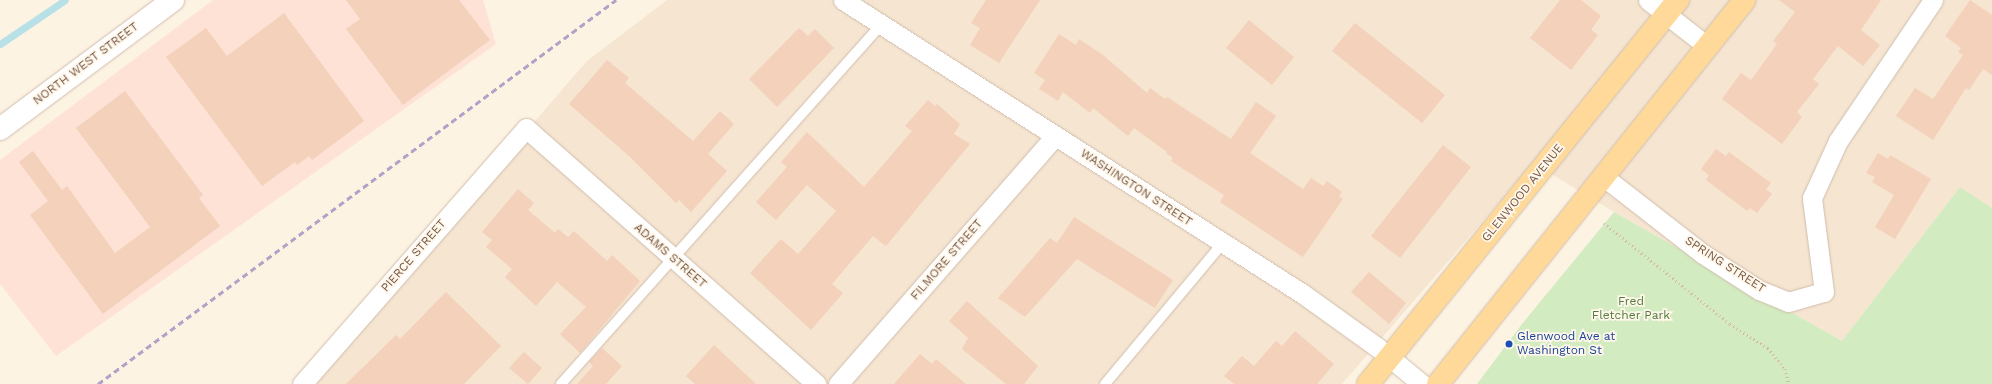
<!DOCTYPE html>
<style>
body{margin:0}
#map{position:relative;width:1992px;height:384px;overflow:hidden;background:#fdf3e3;font-family:"Work Sans",sans-serif}
div>[style]{position:absolute}
.residential>*{inset:0;background:#f5e5d1}
.commercial>*{inset:0;background:#fee2d6}
.green>*{inset:0;background:#d2ebc1}
.stream>*{height:7px;margin:-3.5px;padding:0 3.5px;transform-origin:3.5px;border-radius:3.5px;background:#b7e0e7}
.building>*{inset:0;background:#f3d1ba}
.path>*{height:2.5px;margin-top:-1.25px;transform-origin:0;background:repeating-linear-gradient(90deg,#d8b49d 0 1px,transparent 0 4px)}
.roads{filter:drop-shadow(0 0 1px #d1bdac) drop-shadow(0 0 1px #d1bdac)}
.lane>*{height:10px;margin:-5px;padding:0 5px;transform-origin:5px;border-radius:5px;background:#fff}
.street>*{height:19px;margin:-9.5px;padding:0 9.5px;transform-origin:9.5px;border-radius:9.5px;background:#fff}
.secondary>*{height:22px;margin:-11px;padding:0 11px;transform-origin:11px;border-radius:11px;background:#fff}
.primary>*{height:22px;margin:-11px;padding:0 11px;transform-origin:11px;border-radius:11px;background:#fed999}
.rail>*{height:3px;margin-top:-1.5px;transform-origin:0;background:repeating-linear-gradient(90deg,#b5a1c7 0 6px,transparent 0 10px)}
.dots>*{width:11px;height:11px;translate:-50% -50%;box-sizing:border-box;border:2px solid #fff7ea;border-radius:50%}
span{translate:-50% -50%;white-space:nowrap;text-align:center;line-height:1.15;-webkit-text-stroke:3.5px #fff7ea;paint-order:stroke}
.street-label{font-size:12px;color:#765948}
.park-label{font-size:12px;color:#517c40}
.transit-label{font-size:12px;color:#164399}
.left{translate:0 -50%;text-align:left}
</style>
<div id="map">
<div class="residential">
<i style="clip-path:polygon(667px 0,1992px 0,1992px 208px,1960px 187px,1842px 341px,1614px 212px,1533px 163px,1342px 384px,307px 384px,587px 61px)"></i>
</div>
<div class="commercial">
<i style="clip-path:polygon(213px 0,483px 0,496px 44px,56px 356px,0 284px,0 160px)"></i>
</div>
<div class="green">
<i style="clip-path:polygon(1960px 187px,1992px 208px,1992px 384px,1477px 384px,1522px 324px,1614px 212px,1842px 341px)"></i>
</div>
<div class="stream">
<i style="left:0;top:44px;width:78px;rotate:-34.1deg"></i>
</div>
<div class="building">
<i style="clip-path:polygon(346px 0,459px 0,490px 40px,403px 105px,346px 29px,360px 19px)"></i>
<i style="clip-path:polygon(986px 0,1040px 0,999px 63px,970px 45px,980px 28px,971px 23px)"></i>
<i style="clip-path:polygon(1560px 0,1581px 0,1601px 16px,1591px 30px,1598px 35px,1571px 70px,1530px 38px)"></i>
<i style="clip-path:polygon(1779px 0,1881px 0,1861px 30px,1880px 45px,1863px 66px,1838px 46px,1813px 79px,1819px 84px,1797px 112px,1802px 117px,1782px 144px,1722px 99px,1741px 73px,1751px 80px,1777px 44px,1773px 41px,1795px 12px)"></i>
<i style="clip-path:polygon(1970px 0,1992px 15px,1992px 75px,1983px 69px,1969px 90px,1966px 88px,1933px 140px,1896px 116px,1915px 88px,1933px 99px,1963px 55px,1958px 52px,1961px 48px,1945px 36px)"></i>
<i style="clip-path:polygon(284px 13px,364px 121px,312px 160px,309px 156px,297px 165px,295px 162px,262px 186px,166px 57px,206px 28px,227px 56px)"></i>
<i style="clip-path:polygon(1249px 20px,1294px 57px,1272px 85px,1226px 48px)"></i>
<i style="clip-path:polygon(1355px 23px,1445px 95px,1422px 123px,1332px 51px)"></i>
<i style="clip-path:polygon(799px 28px,808px 36px,815px 29px,834px 48px,777px 107px,749px 79px)"></i>
<i style="clip-path:polygon(1059px 34px,1076px 45px,1079px 39px,1103px 55px,1147px 93px,1150px 88px,1165px 99px,1167px 97px,1231px 139px,1256px 102px,1276px 116px,1250px 153px,1303px 189px,1311px 178px,1323px 186px,1327px 181px,1342px 192px,1339px 196px,1343px 199px,1303px 257px,1220px 202px,1224px 195px,1171px 161px,1173px 158px,1166px 153px,1167px 152px,1134px 128px,1128px 136px,1093px 108px,1090px 113px,1063px 92px,1058px 101px,1039px 89px,1045px 80px,1034px 73px)"></i>
<i style="clip-path:polygon(607px 60px,629px 78px,625px 83px,693px 141px,720px 111px,734px 124px,708px 154px,727px 171px,691px 212px,679px 200px,676px 203px,629px 156px,569px 104px)"></i>
<i style="clip-path:polygon(125px 91px,203px 195px,199px 198px,220px 226px,103px 314px,30px 215px,48px 201px,19px 162px,33px 151px,62px 190px,67px 186px,115px 253px,150px 227px,76px 128px)"></i>
<i style="clip-path:polygon(928px 100px,935px 106px,937px 104px,960px 124px,954px 134px,970px 144px,886px 246px,873px 236px,832px 284px,843px 293px,811px 330px,750px 273px,781px 239px,798px 254px,836px 211px,807px 185px,776px 220px,756px 202px,787px 167px,781px 162px,807px 132px,864px 187px,912px 131px,905px 126px)"></i>
<i style="clip-path:polygon(1443px 145px,1471px 167px,1400px 258px,1371px 236px)"></i>
<i style="clip-path:polygon(1716px 149px,1726px 156px,1729px 152px,1771px 183px,1766px 189px,1772px 194px,1757px 213px,1750px 208px,1747px 211px,1706px 180px,1709px 175px,1701px 169px)"></i>
<i style="clip-path:polygon(1878px 153px,1888px 159px,1890px 155px,1931px 179px,1895px 239px,1875px 227px,1894px 195px,1872px 182px,1875px 177px,1866px 173px)"></i>
<i style="clip-path:polygon(518px 189px,534px 203px,528px 210px,555px 233px,558px 229px,568px 237px,574px 231px,607px 261px,612px 255px,640px 281px,580px 353px,560px 334px,586px 307px,557px 282px,536px 306px,505px 277px,512px 269px,486px 247px,492px 240px,482px 232px)"></i>
<i style="clip-path:polygon(1074px 217px,1173px 280px,1155px 308px,1077px 259px,1025px 317px,998px 298px,1050px 238px,1057px 243px)"></i>
<i style="clip-path:polygon(1369px 272px,1406px 303px,1389px 324px,1351px 292px)"></i>
<i style="clip-path:polygon(446px 292px,501px 346px,464px 384px,346px 384px,396px 335px,400px 339px)"></i>
<i style="clip-path:polygon(967px 301px,1038px 366px,1024px 384px,1006px 384px,962px 349px,968px 338px,949px 321px)"></i>
<i style="clip-path:polygon(1295px 331px,1334px 364px,1317px 384px,1234px 384px,1224px 376px,1242px 356px,1254px 366px,1276px 341px,1282px 346px)"></i>
<i style="clip-path:polygon(714px 345px,756px 384px,695px 384px,686px 376px)"></i>
<i style="clip-path:polygon(602px 348px,622px 366px,606px 384px,577px 384px,593px 366px,589px 362px)"></i>
<i style="clip-path:polygon(524px 352px,542px 368px,528px 384px,509px 368px)"></i>
<i style="clip-path:polygon(920px 354px,932px 364px,936px 359px,966px 384px,894px 384px)"></i>
</div>
<div class="path">
<i style="left:1604px;top:223px;width:161px;rotate:38.7deg"></i>
<i style="left:1730px;top:324px;width:45px;rotate:32.3deg"></i>
<i style="left:1768px;top:348px;width:27px;rotate:51deg"></i>
<i style="left:1785px;top:369px;width:16px;rotate:75deg"></i>
</div>
<div class="roads">
<div class="lane">
<i style="left:561px;top:384px;width:482px;rotate:-48.3deg"></i>
<i style="left:1105px;top:384px;width:182px;rotate:-50.1deg"></i>
</div>
<div class="street">
<i style="left:843px;top:0;width:546px;rotate:32.58deg"></i>
<i style="left:1303px;top:294px;width:91px;rotate:35.6deg"></i>
<i style="left:1377px;top:347px;width:58px;rotate:39.4deg"></i>
<i style="left:1648px;top:0;width:75px;rotate:37.9deg"></i>
<i style="left:1604px;top:177px;width:125px;rotate:37.9deg"></i>
<i style="left:1703px;top:254px;width:67px;rotate:32.7deg"></i>
<i style="left:1759px;top:290px;width:31px;rotate:22deg"></i>
<i style="left:1788px;top:302px;width:37px;rotate:-16deg"></i>
<i style="left:1824px;top:292px;width:95px;rotate:-97.3deg"></i>
<i style="left:1812px;top:198px;width:63px;rotate:-65.5deg"></i>
<i style="left:1838px;top:141px;width:170px;rotate:-56deg"></i>
<i style="left:302px;top:384px;width:340px;rotate:-48.8deg"></i>
<i style="left:526px;top:128px;width:387px;rotate:41.4deg"></i>
<i style="left:838px;top:384px;width:330px;rotate:-48.8deg"></i>
</div>
<div class="secondary">
<i style="left:0;top:129px;width:216px;rotate:-36.7deg"></i>
</div>
<div class="primary">
<i style="left:1368px;top:384px;width:494px;rotate:-51.1deg"></i>
<i style="left:1438px;top:384px;width:491px;rotate:-51.4deg"></i>
</div>
</div>
<div class="rail">
<i style="left:98px;top:384px;width:645px;rotate:-36.55deg"></i>
</div>
<div class="dots">
<i style="left:1509px;top:344px;background:#1a4fb4"></i>
</div>
<div class="street-label">
<span style="left:86px;top:64px;rotate:-37deg">NORTH WEST STREET</span>
<span style="left:1136px;top:188px;rotate:33deg">WASHINGTON STREET</span>
<span style="left:1523px;top:193px;rotate:-51deg">GLENWOOD AVENUE</span>
<span style="left:414px;top:256px;rotate:-49deg">PIERCE STREET</span>
<span style="left:670px;top:256px;rotate:41deg">ADAMS STREET</span>
<span style="left:947px;top:260px;rotate:-49deg">FILMORE STREET</span>
<span style="left:1725px;top:265px;rotate:33deg">SPRING STREET</span>
</div>
<div class="park-label">
<span style="left:1631px;top:309px">Fred<br>Fletcher Park</span>
</div>
<div class="transit-label">
<span class="left" style="left:1517px;top:344px">Glenwood Ave at<br>Washington St</span>
</div>
</div>
